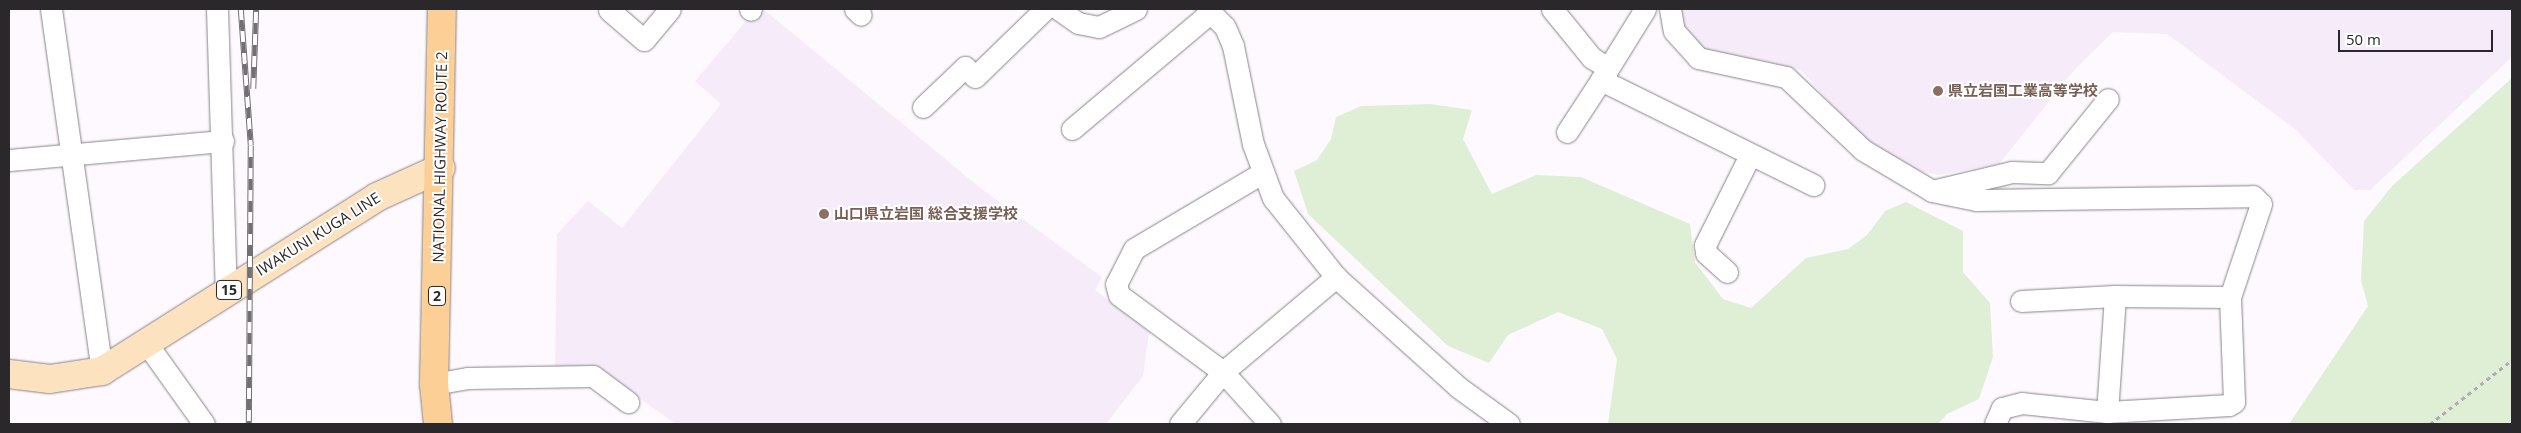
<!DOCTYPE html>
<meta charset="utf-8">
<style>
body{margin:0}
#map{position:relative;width:2521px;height:433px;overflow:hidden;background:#fef9ff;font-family:"Open Sans","Noto Sans JP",sans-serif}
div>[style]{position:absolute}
.built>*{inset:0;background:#f6ebf8}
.green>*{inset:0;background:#dfefd6}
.path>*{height:3px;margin-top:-1.5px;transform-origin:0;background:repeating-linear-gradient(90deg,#b1aeb2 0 4px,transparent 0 8px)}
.roads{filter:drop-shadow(0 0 1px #89848a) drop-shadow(0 0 1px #89848a)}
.street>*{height:21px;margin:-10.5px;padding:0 10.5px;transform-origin:10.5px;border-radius:10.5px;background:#fff}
.primary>*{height:28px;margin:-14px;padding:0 14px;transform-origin:14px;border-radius:14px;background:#fde2bf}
.highway>*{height:28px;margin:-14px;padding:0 14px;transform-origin:14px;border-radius:14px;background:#fbcf95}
.rail>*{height:5.5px;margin-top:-2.75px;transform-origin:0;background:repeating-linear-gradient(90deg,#fff 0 11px,#737073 0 22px);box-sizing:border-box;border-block:1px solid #737073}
.dots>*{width:14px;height:14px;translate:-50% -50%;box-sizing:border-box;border:2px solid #fff;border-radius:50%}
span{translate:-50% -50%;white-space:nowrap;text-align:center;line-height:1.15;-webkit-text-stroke:4px #fff;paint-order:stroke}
.shield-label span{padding:1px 4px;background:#fff;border:1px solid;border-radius:4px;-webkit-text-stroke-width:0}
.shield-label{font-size:14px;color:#2a282a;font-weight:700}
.education-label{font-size:15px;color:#785e54;font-weight:700}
.left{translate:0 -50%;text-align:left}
.street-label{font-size:15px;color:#2a282a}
.frame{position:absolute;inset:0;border:10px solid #2a282a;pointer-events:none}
.scale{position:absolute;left:2338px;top:30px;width:155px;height:22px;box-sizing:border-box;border:2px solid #2a282a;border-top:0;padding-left:6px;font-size:15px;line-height:18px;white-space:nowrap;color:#2a282a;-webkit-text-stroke:4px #fff;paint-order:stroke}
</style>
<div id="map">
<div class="built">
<i style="clip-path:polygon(756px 9px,763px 9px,983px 190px,1102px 277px,1095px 290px,1149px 332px,1143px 376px,1106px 424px,676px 424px,599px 370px,555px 369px,557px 234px,588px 201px,622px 228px,721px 104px,695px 81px)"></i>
<i style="clip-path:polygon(1679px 9px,2512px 9px,2512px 57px,2370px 190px,2354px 190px,2295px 129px,2167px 34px,2113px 32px,2076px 68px,1999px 164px,1938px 175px,1908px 168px,1869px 146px,1801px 70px,1706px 51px,1687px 38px)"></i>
</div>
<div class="green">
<i style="clip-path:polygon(2512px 78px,2512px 424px,2289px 424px,2368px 306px,2361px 280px,2364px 221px,2392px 186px)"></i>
<i style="clip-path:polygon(1430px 104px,1472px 110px,1463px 139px,1492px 194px,1536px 175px,1581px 177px,1690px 224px,1695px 262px,1723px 299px,1751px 308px,1806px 258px,1848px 249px,1867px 235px,1885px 211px,1906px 202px,1963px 231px,1963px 272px,1990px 303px,1993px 357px,1979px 399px,1947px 414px,1938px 424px,1608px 424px,1617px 359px,1602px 329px,1558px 312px,1508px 335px,1489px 363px,1448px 346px,1308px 214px,1294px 171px,1317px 160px,1331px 139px,1336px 117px,1361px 106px)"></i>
</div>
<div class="path">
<i style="left:2430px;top:424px;width:104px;rotate:-38deg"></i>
</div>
<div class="roads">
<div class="street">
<i style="left:51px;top:9px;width:366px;rotate:82deg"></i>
<i style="left:217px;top:9px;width:282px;rotate:88.2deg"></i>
<i style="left:750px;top:9px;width:1px;rotate:45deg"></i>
<i style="left:855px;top:9px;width:8px;rotate:45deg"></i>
<i style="left:1058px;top:9px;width:24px;rotate:35deg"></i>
<i style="left:1078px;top:23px;width:21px;rotate:11deg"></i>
<i style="left:1099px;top:27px;width:41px;rotate:-25.9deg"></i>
<i style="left:1207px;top:9px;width:25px;rotate:45deg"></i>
<i style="left:1225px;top:27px;width:21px;rotate:67deg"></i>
<i style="left:1233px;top:46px;width:100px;rotate:78.5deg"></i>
<i style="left:1253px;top:144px;width:58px;rotate:69.7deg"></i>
<i style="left:1273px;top:198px;width:101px;rotate:51.4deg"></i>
<i style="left:1336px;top:277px;width:164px;rotate:42deg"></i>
<i style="left:1458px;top:387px;width:63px;rotate:36deg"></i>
<i style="left:1552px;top:9px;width:63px;rotate:50.8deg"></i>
<i style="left:1592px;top:58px;width:17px;rotate:31deg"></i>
<i style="left:1645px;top:9px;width:84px;rotate:121.8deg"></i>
<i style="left:1601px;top:80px;width:237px;rotate:26.3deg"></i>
<i style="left:1670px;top:9px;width:22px;rotate:80deg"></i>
<i style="left:1674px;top:31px;width:36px;rotate:48deg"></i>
<i style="left:1698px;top:58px;width:90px;rotate:12.2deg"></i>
<i style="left:1786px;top:77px;width:106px;rotate:43.5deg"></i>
<i style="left:1863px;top:150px;width:80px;rotate:30.7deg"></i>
<i style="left:1932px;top:191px;width:82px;rotate:-13.4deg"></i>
<i style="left:2012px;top:172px;width:36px;rotate:2deg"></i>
<i style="left:2048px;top:173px;width:95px;rotate:-51deg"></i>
<i style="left:609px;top:10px;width:46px;rotate:40.6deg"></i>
<i style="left:644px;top:40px;width:40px;rotate:-50deg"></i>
<i style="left:923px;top:107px;width:58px;rotate:-43.6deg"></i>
<i style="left:965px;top:67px;width:14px;rotate:45deg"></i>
<i style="left:975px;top:77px;width:98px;rotate:-44.2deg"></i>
<i style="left:1072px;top:129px;width:183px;rotate:-40.1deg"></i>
<i style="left:1567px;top:132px;width:62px;rotate:-56.8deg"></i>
<i style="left:9px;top:160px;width:215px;rotate:-5.1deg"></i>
<i style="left:1262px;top:173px;width:149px;rotate:149.3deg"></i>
<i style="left:1134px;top:249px;width:39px;rotate:117deg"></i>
<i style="left:1116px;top:284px;width:11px;rotate:75deg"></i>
<i style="left:1119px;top:295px;width:129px;rotate:36.5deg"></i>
<i style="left:1223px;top:372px;width:70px;rotate:47.9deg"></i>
<i style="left:1932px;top:191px;width:45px;rotate:11.6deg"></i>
<i style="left:1976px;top:200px;width:277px;rotate:-0.8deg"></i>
<i style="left:2253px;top:196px;width:11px;rotate:45deg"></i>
<i style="left:2261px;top:204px;width:98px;rotate:108.4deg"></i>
<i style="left:2230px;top:297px;width:105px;rotate:87.8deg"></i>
<i style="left:2234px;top:402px;width:6px;rotate:149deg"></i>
<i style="left:2229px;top:405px;width:122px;rotate:176.7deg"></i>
<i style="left:2107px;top:412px;width:85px;rotate:-174deg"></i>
<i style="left:2022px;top:403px;width:21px;rotate:166deg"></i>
<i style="left:2002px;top:408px;width:17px;rotate:114deg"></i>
<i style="left:1727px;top:272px;width:28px;rotate:-138deg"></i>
<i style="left:1706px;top:253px;width:8px;rotate:-97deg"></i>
<i style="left:1705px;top:245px;width:101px;rotate:-63.4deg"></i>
<i style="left:2115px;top:296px;width:115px;rotate:0.5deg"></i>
<i style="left:2021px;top:301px;width:94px;rotate:-3deg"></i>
<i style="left:2115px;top:296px;width:116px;rotate:93.9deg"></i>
<i style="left:147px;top:344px;width:98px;rotate:54.5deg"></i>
<i style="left:434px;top:384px;width:35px;rotate:-10deg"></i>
<i style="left:468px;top:378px;width:125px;rotate:-0.9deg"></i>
<i style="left:593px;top:376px;width:44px;rotate:36.6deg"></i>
<i style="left:1180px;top:424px;width:67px;rotate:-50.4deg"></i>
<i style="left:1223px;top:372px;width:148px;rotate:-40.1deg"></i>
</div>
<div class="primary">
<i style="left:9px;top:374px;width:41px;rotate:7deg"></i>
<i style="left:50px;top:379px;width:53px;rotate:-8.7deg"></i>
<i style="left:102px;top:371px;width:325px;rotate:-32.3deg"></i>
<i style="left:377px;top:197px;width:70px;rotate:-24.4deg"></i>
</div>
<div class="highway">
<i style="left:438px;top:424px;width:40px;rotate:-95.7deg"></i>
<i style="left:434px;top:384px;width:375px;rotate:-88.8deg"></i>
</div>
</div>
<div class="rail">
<i style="left:241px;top:9px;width:137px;rotate:85.8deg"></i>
<i style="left:251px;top:146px;width:278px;rotate:90.4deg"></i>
<i style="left:253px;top:89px;width:80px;rotate:-87.9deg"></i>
</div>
<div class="dots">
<i style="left:1938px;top:91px;background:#8d6e63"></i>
<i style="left:824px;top:214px;background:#8d6e63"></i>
</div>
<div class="shield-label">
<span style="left:229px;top:290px">15</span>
<span style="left:437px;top:296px">2</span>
</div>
<div class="education-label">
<span class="left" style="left:1948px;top:91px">県立岩国工業高等学校</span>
<span class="left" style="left:834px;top:214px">山口県立岩国 総合支援学校</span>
</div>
<div class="street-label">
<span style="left:440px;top:157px;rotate:-89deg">NATIONAL HIGHWAY ROUTE 2</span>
<span style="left:318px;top:234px;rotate:-32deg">IWAKUNI KUGA LINE</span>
</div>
<div class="frame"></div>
<div class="scale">50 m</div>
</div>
